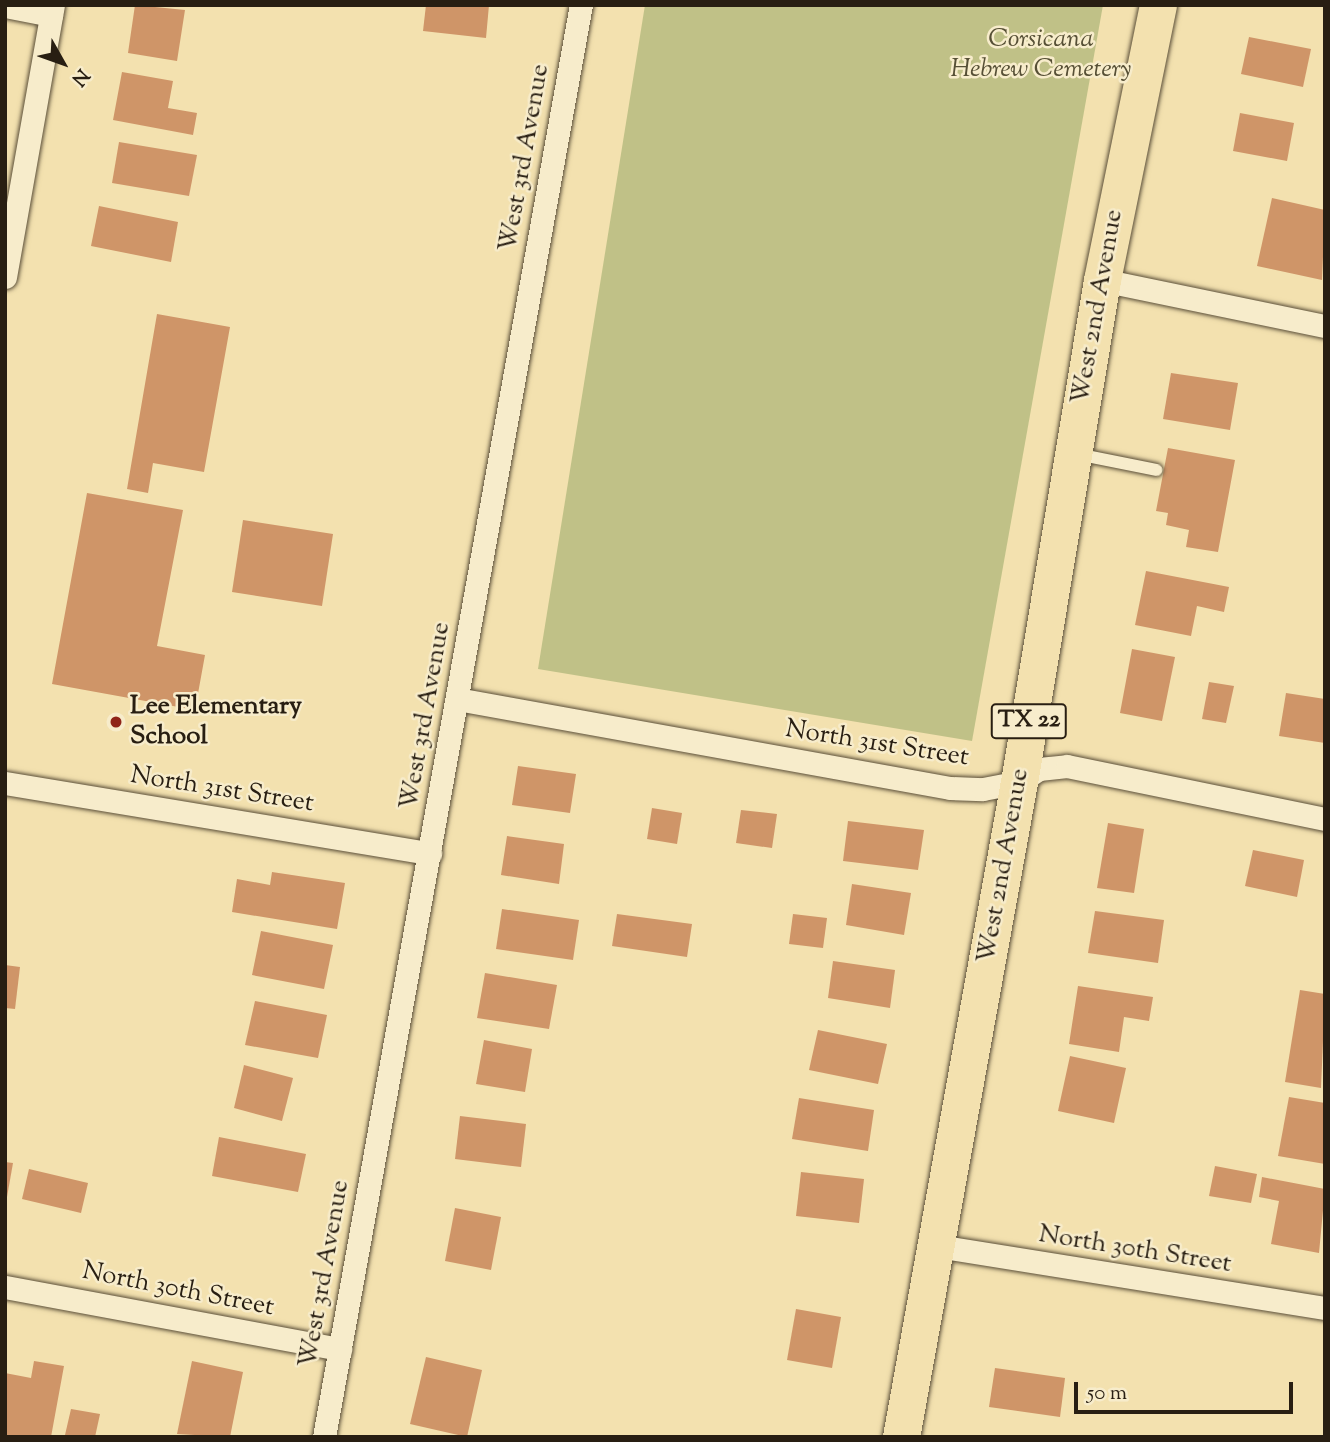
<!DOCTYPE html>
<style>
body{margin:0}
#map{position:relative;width:1330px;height:1442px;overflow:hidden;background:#f3e1af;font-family:"Sorts Mill Goudy",serif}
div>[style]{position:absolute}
.green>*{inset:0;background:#c0c187}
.building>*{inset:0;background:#cf9568}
.roads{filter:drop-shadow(0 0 2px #5b4f39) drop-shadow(0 0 2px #5b4f39)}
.service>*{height:12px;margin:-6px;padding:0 6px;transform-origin:6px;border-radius:6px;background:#f7eccb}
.minor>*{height:23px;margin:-11.5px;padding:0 11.5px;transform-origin:11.5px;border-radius:11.5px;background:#f7eccb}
.primary>*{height:37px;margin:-18.5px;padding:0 18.5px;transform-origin:18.5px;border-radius:18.5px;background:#f3e1af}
.dots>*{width:19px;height:19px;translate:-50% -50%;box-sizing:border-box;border:4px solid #f7eccb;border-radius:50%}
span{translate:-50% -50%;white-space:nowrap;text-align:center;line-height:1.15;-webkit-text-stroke:5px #f7eccb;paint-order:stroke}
.shield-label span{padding:2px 5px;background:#f7eccb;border:2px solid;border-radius:5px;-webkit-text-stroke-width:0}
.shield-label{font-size:24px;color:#281e12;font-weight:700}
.park-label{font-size:26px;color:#564f35;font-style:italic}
.street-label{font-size:26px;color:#281e12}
.poi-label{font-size:26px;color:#281e12;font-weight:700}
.left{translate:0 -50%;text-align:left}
.frame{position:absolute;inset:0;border:7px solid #281e12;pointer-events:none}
.north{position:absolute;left:28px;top:28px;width:70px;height:70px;-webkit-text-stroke:5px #f7eccb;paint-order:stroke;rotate:130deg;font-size:19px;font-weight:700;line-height:28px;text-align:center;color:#281e12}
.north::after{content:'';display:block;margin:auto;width:24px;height:32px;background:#281e12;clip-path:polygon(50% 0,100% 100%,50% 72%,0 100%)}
.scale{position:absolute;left:1074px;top:1382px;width:219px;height:32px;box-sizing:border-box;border:4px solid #281e12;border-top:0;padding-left:9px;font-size:21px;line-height:24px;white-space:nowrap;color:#281e12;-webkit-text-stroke:5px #f7eccb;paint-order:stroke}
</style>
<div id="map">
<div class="green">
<i style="clip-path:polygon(645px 5px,1103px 5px,972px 741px,538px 669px)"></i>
</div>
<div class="building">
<i style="clip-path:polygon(135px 5px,185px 10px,177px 61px,128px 53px)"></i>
<i style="clip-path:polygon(426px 5px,489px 5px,486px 38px,423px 31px)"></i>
<i style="clip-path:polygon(1249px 37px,1311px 49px,1303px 87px,1241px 74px)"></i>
<i style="clip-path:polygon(122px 72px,173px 81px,168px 108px,197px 113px,193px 135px,113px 120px)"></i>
<i style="clip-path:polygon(1240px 113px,1294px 123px,1287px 161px,1233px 151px)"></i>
<i style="clip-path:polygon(119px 142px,197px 155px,189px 196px,112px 183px)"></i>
<i style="clip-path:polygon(1272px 198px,1325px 210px,1322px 280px,1257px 266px)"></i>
<i style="clip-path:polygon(99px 206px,178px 222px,171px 262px,91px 246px)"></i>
<i style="clip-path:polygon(157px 314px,230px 327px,204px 472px,153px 463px,148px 493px,127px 489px)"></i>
<i style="clip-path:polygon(1171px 373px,1238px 383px,1230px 430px,1163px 419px)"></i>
<i style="clip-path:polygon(1168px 448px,1235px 460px,1218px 552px,1186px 547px,1189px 530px,1166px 525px,1168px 513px,1156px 511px)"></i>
<i style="clip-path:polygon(87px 493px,183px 510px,157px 646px,205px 655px,195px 710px,52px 684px)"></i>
<i style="clip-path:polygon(243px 520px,333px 534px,322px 606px,232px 592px)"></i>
<i style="clip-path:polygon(1146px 571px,1229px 587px,1224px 612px,1197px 606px,1191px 636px,1135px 625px)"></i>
<i style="clip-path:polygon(1132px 649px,1175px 657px,1162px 721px,1120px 713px)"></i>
<i style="clip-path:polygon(1209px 682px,1234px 686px,1226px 723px,1202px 719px)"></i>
<i style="clip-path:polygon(1286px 693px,1325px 699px,1325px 743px,1279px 736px)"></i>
<i style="clip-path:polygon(518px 766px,576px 774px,570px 813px,512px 805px)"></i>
<i style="clip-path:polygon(652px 808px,682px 813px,677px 844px,647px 839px)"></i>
<i style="clip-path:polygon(741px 810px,777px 814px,772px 848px,736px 843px)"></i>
<i style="clip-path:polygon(848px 821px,924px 830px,918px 870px,843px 861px)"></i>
<i style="clip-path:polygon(1108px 823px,1144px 829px,1134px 893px,1097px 888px)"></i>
<i style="clip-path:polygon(507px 836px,564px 844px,559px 884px,501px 875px)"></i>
<i style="clip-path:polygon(1253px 850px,1304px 860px,1297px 897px,1245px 886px)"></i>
<i style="clip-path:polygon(272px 872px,345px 883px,337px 929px,232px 912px,237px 879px,270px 885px)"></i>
<i style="clip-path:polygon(852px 884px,911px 893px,904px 935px,846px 925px)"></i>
<i style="clip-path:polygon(502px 909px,579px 920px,573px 960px,496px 949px)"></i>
<i style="clip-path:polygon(1095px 911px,1164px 920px,1158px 963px,1088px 953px)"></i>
<i style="clip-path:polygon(617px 914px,692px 924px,687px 957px,612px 946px)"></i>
<i style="clip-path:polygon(793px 914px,827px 918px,823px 948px,789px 944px)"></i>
<i style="clip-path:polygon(261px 931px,333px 945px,324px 989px,252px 975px)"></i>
<i style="clip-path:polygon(833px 961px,895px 970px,890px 1008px,828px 998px)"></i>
<i style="clip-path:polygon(5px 965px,20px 967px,15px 1009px,5px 1008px)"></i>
<i style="clip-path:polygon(485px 973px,557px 985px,549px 1029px,477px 1018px)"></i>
<i style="clip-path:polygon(1078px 986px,1153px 997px,1149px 1021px,1124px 1017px,1119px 1052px,1069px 1044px)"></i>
<i style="clip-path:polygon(1300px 990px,1325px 994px,1321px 1088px,1285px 1082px)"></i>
<i style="clip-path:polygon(255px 1001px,327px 1015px,318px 1058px,245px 1045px)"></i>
<i style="clip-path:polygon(818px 1030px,887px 1044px,878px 1084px,809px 1070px)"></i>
<i style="clip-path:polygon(484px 1040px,532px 1049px,525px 1092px,476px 1084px)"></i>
<i style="clip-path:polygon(1070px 1056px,1126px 1068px,1114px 1123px,1058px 1111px)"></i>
<i style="clip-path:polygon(244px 1065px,293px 1078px,282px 1121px,234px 1108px)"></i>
<i style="clip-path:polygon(1289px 1097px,1325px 1103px,1325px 1164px,1278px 1156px)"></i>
<i style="clip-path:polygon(799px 1098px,874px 1110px,868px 1151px,792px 1139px)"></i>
<i style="clip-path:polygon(460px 1116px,526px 1124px,521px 1167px,455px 1159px)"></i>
<i style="clip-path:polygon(219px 1137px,306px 1154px,298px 1192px,212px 1176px)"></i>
<i style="clip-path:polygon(5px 1162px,13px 1163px,7px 1197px,5px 1197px)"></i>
<i style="clip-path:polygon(1215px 1166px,1257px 1174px,1251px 1203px,1209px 1196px)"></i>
<i style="clip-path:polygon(29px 1169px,88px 1183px,81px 1213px,22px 1199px)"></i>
<i style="clip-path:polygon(801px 1172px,864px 1179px,859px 1223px,796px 1216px)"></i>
<i style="clip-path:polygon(1262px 1177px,1325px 1189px,1319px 1253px,1271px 1244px,1279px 1201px,1259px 1197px)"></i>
<i style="clip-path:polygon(455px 1208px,501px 1217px,491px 1270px,445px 1261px)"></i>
<i style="clip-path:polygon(796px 1309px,841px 1317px,832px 1368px,787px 1360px)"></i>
<i style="clip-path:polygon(426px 1357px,482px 1370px,467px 1437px,410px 1424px)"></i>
<i style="clip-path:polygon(34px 1361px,64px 1366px,51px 1437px,5px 1437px,5px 1373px,31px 1378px)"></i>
<i style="clip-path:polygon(192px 1361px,243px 1372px,230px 1437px,177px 1434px)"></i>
<i style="clip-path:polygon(995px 1368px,1065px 1378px,1060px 1417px,989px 1407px)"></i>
<i style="clip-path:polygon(71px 1409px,100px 1414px,95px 1437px,65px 1435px)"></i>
</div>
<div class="roads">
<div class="service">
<i style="left:1077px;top:454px;width:81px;rotate:11.4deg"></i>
</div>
<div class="minor">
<i style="left:5px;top:6px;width:47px;rotate:11.1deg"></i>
<i style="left:5px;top:277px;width:276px;rotate:-80deg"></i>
<i style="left:1102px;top:280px;width:228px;rotate:11.7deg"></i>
<i style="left:457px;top:699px;width:501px;rotate:10.23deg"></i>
<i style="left:950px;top:788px;width:33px;rotate:2deg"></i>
<i style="left:983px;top:789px;width:37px;rotate:-11deg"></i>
<i style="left:1019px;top:782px;width:24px;rotate:-33deg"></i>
<i style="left:1039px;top:769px;width:28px;rotate:-6deg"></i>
<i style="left:1067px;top:766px;width:263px;rotate:11.6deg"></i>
<i style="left:5px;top:783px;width:431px;rotate:9.4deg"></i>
<i style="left:937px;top:1246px;width:393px;rotate:9.1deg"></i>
<i style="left:5px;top:1287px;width:341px;rotate:10.5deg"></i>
<i style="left:324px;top:1437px;width:1455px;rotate:-79.83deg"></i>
</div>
<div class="primary">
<i style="left:901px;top:1437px;width:666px;rotate:-79.79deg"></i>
<i style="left:1019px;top:782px;width:509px;rotate:-80.61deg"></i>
<i style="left:1102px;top:280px;width:281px;rotate:-78.5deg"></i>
</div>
</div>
<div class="dots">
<i style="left:116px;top:722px;background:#8f2418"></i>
</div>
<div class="shield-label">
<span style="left:1029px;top:721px">TX 22</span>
</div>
<div class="park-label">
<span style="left:1041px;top:55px">Corsicana<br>Hebrew Cemetery</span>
</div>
<div class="street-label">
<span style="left:525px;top:158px;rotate:-80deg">West 3rd Avenue</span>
<span style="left:1098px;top:307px;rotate:-80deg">West 2nd Avenue</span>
<span style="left:426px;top:716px;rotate:-80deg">West 3rd Avenue</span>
<span style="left:877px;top:744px;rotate:9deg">North 31st Street</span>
<span style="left:222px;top:790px;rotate:9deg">North 31st Street</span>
<span style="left:1004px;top:866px;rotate:-80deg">West 2nd Avenue</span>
<span style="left:1135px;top:1250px;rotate:9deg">North 30th Street</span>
<span style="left:325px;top:1274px;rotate:-80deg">West 3rd Avenue</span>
<span style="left:178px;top:1290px;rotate:11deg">North 30th Street</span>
</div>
<div class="poi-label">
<span class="left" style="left:130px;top:722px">Lee Elementary<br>School</span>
</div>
<div class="frame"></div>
<div class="north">N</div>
<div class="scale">50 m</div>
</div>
